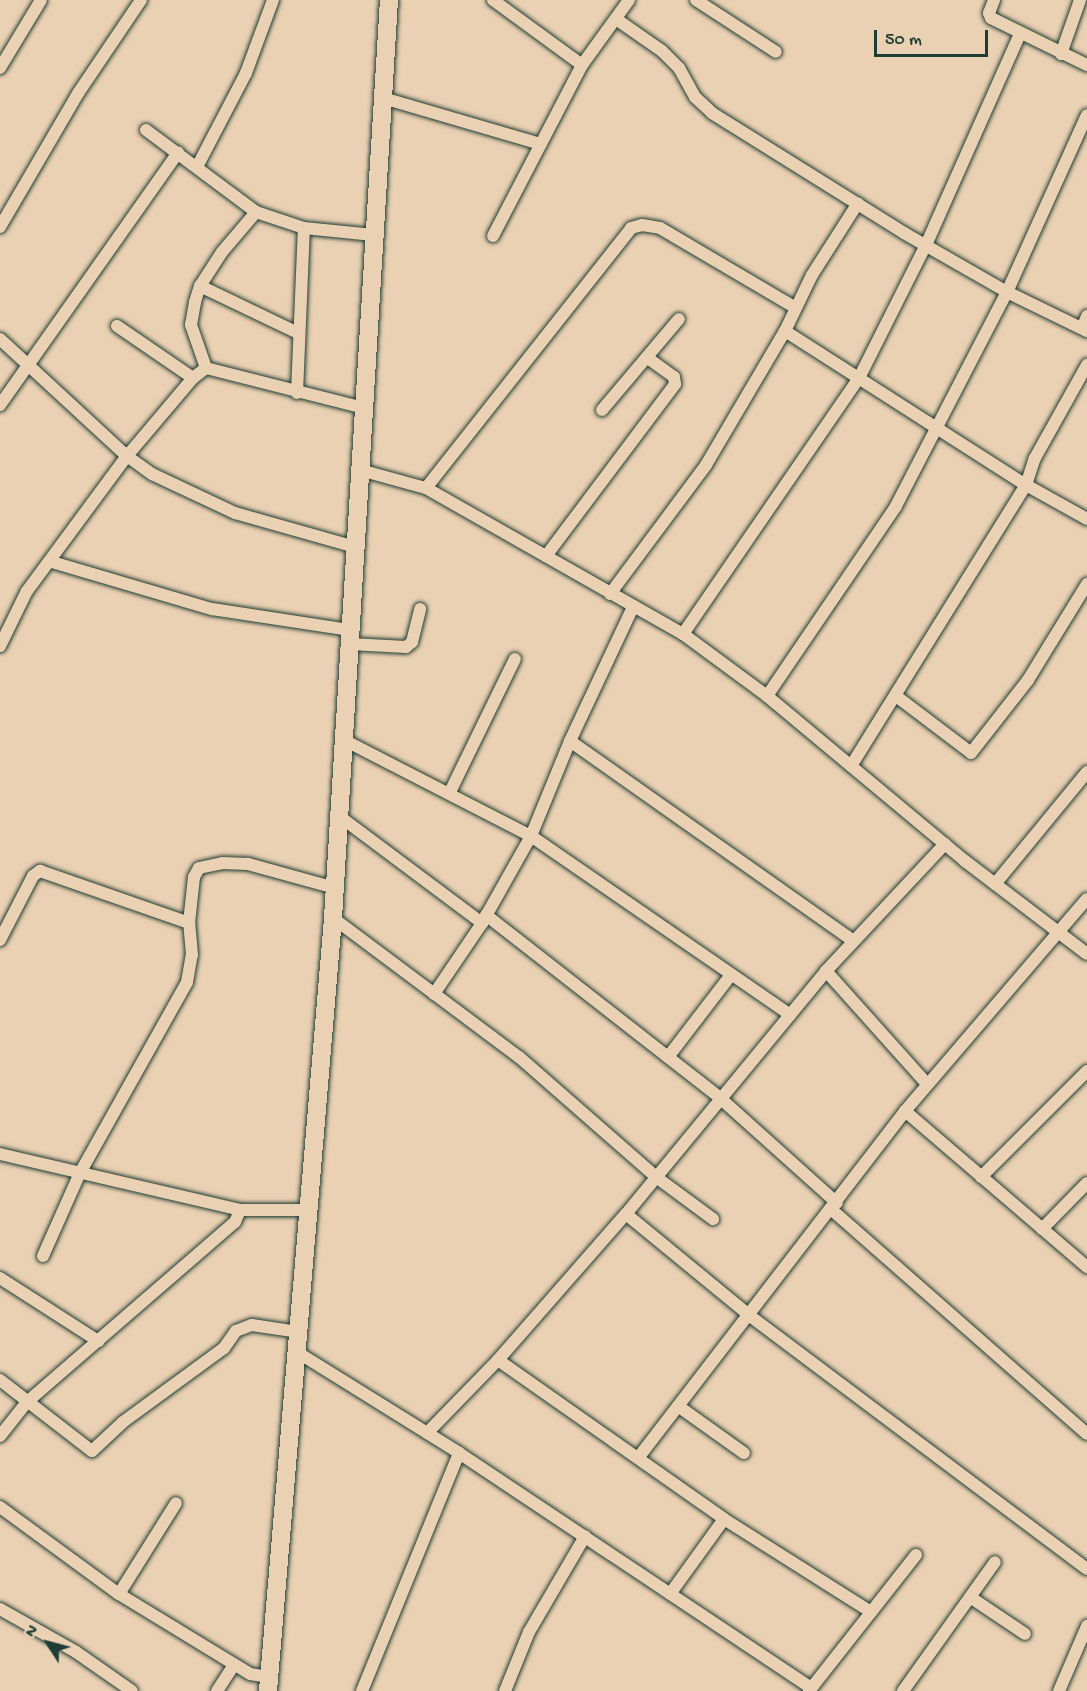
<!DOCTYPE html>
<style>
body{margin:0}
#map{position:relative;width:1087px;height:1691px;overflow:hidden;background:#ebd1b3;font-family:"Gochi Hand",sans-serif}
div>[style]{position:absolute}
.roads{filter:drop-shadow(0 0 2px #1f3d34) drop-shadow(0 0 2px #1f3d34)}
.street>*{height:12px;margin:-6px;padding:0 6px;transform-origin:6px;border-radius:6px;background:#ebd1b3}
.secondary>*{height:18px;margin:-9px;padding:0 9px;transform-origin:9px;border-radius:9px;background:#ebd1b3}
span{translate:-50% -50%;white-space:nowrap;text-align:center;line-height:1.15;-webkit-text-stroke:5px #ebd1b3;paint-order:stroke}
.north{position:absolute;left:18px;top:1613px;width:60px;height:60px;-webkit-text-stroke:4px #ebd1b3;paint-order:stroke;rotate:306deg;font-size:16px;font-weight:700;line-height:24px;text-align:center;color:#1f3d34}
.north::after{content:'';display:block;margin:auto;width:21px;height:27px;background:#1f3d34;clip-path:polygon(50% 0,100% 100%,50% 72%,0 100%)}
.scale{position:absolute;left:874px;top:30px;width:114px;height:27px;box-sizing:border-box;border:3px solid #1f3d34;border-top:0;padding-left:8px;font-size:18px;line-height:21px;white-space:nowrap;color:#1f3d34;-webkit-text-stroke:4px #ebd1b3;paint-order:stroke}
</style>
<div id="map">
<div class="roads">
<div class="street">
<i style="left:493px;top:0;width:110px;rotate:36.1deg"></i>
<i style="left:696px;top:0;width:95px;rotate:33deg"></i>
<i style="left:994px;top:0;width:14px;rotate:111deg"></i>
<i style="left:989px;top:13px;width:5px;rotate:68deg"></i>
<i style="left:991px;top:18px;width:107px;rotate:26.1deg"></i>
<i style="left:616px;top:19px;width:56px;rotate:34.8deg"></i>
<i style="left:662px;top:51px;width:24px;rotate:45deg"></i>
<i style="left:679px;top:68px;width:33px;rotate:61deg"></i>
<i style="left:695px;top:97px;width:23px;rotate:43deg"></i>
<i style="left:712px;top:113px;width:226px;rotate:32deg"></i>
<i style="left:904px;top:233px;width:119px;rotate:29.8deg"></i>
<i style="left:1007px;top:292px;width:89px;rotate:26deg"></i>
<i style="left:1061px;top:54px;width:57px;rotate:-70.6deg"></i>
<i style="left:0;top:68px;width:79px;rotate:-58.9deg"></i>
<i style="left:383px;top:98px;width:164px;rotate:16.3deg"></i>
<i style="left:146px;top:130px;width:137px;rotate:36.7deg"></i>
<i style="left:256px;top:212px;width:51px;rotate:18.4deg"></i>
<i style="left:304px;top:228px;width:70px;rotate:5.7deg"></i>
<i style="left:198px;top:165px;width:104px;rotate:-62.4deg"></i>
<i style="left:246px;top:73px;width:78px;rotate:-69.7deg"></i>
<i style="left:0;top:227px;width:156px;rotate:-59.7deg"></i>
<i style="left:79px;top:92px;width:111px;rotate:-56deg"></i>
<i style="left:493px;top:236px;width:193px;rotate:-62.5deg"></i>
<i style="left:582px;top:65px;width:80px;rotate:-54.1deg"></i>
<i style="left:200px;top:286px;width:109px;rotate:25.6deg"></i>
<i style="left:117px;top:326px;width:92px;rotate:34.4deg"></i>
<i style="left:1082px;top:328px;width:13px;rotate:-67deg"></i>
<i style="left:785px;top:331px;width:286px;rotate:32.6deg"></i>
<i style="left:1026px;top:485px;width:70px;rotate:29.1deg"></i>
<i style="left:0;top:339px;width:173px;rotate:42.7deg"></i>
<i style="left:127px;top:456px;width:31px;rotate:36deg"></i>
<i style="left:152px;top:474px;width:92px;rotate:25.2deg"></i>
<i style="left:235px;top:513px;width:125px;rotate:15.8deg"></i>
<i style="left:206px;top:368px;width:46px;rotate:-109.2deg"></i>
<i style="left:191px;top:325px;width:23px;rotate:-80deg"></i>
<i style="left:195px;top:302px;width:17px;rotate:-73deg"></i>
<i style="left:200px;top:286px;width:40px;rotate:-57.1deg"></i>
<i style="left:222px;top:252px;width:52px;rotate:-49.6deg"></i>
<i style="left:297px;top:393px;width:165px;rotate:-87.6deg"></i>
<i style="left:0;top:405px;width:309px;rotate:-54.8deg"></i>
<i style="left:602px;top:410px;width:119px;rotate:-49.8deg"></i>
<i style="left:360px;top:470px;width:68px;rotate:15.3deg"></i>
<i style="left:426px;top:488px;width:296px;rotate:29.6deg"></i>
<i style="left:683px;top:634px;width:104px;rotate:36.4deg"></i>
<i style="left:767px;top:696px;width:258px;rotate:39.8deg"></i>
<i style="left:965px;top:861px;width:153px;rotate:37.3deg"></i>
<i style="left:426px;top:488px;width:331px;rotate:-51.7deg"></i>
<i style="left:631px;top:228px;width:11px;rotate:-15deg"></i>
<i style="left:642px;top:225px;width:18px;rotate:9deg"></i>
<i style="left:660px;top:228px;width:156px;rotate:30.5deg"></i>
<i style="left:546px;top:556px;width:215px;rotate:-53.1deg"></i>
<i style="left:675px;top:384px;width:7px;rotate:-98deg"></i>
<i style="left:674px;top:377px;width:31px;rotate:-144deg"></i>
<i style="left:52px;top:562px;width:167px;rotate:16.4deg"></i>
<i style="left:212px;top:609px;width:140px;rotate:8.7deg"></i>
<i style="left:610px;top:594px;width:161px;rotate:-53.3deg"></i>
<i style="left:706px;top:465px;width:156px;rotate:-59.5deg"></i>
<i style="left:785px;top:331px;width:62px;rotate:-64.3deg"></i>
<i style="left:812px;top:275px;width:85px;rotate:-57.4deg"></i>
<i style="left:683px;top:634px;width:311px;rotate:-55.5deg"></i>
<i style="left:859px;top:378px;width:149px;rotate:-63.3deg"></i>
<i style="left:926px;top:245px;width:231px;rotate:-66deg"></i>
<i style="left:350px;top:644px;width:56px;rotate:3.1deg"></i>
<i style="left:406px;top:647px;width:8px;rotate:-40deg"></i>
<i style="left:412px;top:642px;width:34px;rotate:-76deg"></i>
<i style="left:0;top:646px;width:61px;rotate:-63.9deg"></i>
<i style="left:27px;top:591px;width:168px;rotate:-53.5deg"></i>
<i style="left:127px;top:456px;width:102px;rotate:-49.8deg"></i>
<i style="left:193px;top:378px;width:16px;rotate:-38deg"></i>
<i style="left:206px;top:368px;width:163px;rotate:14.2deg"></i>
<i style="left:767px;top:696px;width:230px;rotate:-55.8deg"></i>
<i style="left:896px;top:506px;width:241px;rotate:-62.6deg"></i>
<i style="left:1007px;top:292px;width:194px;rotate:-65.7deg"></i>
<i style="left:896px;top:696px;width:94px;rotate:37.2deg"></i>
<i style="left:971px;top:753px;width:93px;rotate:-52deg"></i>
<i style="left:1028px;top:680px;width:113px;rotate:-58.4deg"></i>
<i style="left:344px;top:740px;width:210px;rotate:27.2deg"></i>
<i style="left:531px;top:836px;width:315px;rotate:34.6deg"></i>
<i style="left:570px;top:741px;width:347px;rotate:35.2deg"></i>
<i style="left:851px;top:766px;width:331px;rotate:-58.1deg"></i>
<i style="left:1026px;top:485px;width:28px;rotate:-72deg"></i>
<i style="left:1035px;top:458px;width:107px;rotate:-60.8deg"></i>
<i style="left:450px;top:792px;width:148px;rotate:-64deg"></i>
<i style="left:339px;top:816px;width:179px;rotate:36.8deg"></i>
<i style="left:995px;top:884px;width:145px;rotate:-50.6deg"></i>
<i style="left:486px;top:915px;width:297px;rotate:38deg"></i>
<i style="left:720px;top:1098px;width:157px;rotate:41.9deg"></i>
<i style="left:333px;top:918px;width:232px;rotate:36.8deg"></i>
<i style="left:519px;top:1057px;width:182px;rotate:41.2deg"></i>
<i style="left:656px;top:1177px;width:71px;rotate:36.4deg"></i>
<i style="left:0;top:940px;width:72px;rotate:-62.7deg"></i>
<i style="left:33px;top:876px;width:9px;rotate:-36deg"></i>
<i style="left:40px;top:871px;width:158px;rotate:19.2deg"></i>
<i style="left:826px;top:971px;width:152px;rotate:48.2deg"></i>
<i style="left:434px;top:994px;width:86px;rotate:-55.9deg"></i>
<i style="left:482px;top:923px;width:100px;rotate:-60.6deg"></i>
<i style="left:531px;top:836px;width:103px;rotate:-67.7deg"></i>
<i style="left:570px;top:741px;width:148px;rotate:-64.8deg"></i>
<i style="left:668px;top:1057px;width:103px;rotate:-52.5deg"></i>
<i style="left:905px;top:1111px;width:240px;rotate:40.6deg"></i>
<i style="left:0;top:1154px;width:246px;rotate:13.1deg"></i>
<i style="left:240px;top:1210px;width:69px"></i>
<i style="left:981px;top:1177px;width:150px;rotate:-45deg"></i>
<i style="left:832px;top:1210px;width:339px;rotate:41.3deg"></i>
<i style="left:626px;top:1214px;width:161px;rotate:39.4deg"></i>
<i style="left:750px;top:1316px;width:421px;rotate:36.9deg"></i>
<i style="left:1042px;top:1229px;width:64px;rotate:-45.6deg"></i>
<i style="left:43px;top:1256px;width:91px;rotate:-66deg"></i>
<i style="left:80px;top:1173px;width:219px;rotate:-60.7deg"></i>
<i style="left:187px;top:982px;width:27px;rotate:-80deg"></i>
<i style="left:192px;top:955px;width:32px;rotate:-95deg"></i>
<i style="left:189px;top:923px;width:46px;rotate:-83.8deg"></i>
<i style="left:194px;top:877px;width:10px;rotate:-61deg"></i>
<i style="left:199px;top:868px;width:24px;rotate:-12deg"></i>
<i style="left:222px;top:863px;width:26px;rotate:2deg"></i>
<i style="left:248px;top:864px;width:90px;rotate:15.4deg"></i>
<i style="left:0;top:1278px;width:117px;rotate:32.7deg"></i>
<i style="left:297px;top:1352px;width:191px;rotate:31.9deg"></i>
<i style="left:459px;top:1453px;width:423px;rotate:33.7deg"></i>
<i style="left:498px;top:1360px;width:276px;rotate:35.1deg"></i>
<i style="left:724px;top:1519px;width:174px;rotate:32.3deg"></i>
<i style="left:0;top:1380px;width:116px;rotate:37.7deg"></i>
<i style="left:92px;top:1451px;width:42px;rotate:-43.1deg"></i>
<i style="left:123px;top:1422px;width:125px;rotate:-36.2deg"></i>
<i style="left:224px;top:1348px;width:21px;rotate:-55deg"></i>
<i style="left:236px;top:1331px;width:17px;rotate:-21deg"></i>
<i style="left:252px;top:1325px;width:48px;rotate:8.5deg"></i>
<i style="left:678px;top:1406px;width:81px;rotate:35.5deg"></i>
<i style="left:427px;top:1433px;width:102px;rotate:-45.8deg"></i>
<i style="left:498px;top:1360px;width:194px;rotate:-48.8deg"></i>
<i style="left:626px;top:1214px;width:315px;rotate:-50.5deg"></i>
<i style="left:826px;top:971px;width:174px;rotate:-46.9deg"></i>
<i style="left:0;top:1436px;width:43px;rotate:-51.5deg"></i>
<i style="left:27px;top:1402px;width:275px;rotate:-40.9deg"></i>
<i style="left:235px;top:1222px;width:13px;rotate:-67deg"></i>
<i style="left:638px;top:1458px;width:438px;rotate:-52.4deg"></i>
<i style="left:905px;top:1111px;width:279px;rotate:-49.4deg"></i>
<i style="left:0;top:1507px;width:147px;rotate:36.2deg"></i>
<i style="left:119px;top:1594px;width:153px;rotate:31.4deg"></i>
<i style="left:250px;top:1674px;width:20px;rotate:9deg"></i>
<i style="left:119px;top:1594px;width:107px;rotate:-57.9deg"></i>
<i style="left:670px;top:1594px;width:92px;rotate:-54.2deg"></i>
<i style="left:970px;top:1597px;width:66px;rotate:33.9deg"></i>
<i style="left:0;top:1609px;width:87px;rotate:29.5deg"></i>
<i style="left:76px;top:1652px;width:68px;rotate:34.9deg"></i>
<i style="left:217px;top:1691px;width:31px;rotate:-57deg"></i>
<i style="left:362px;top:1691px;width:257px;rotate:-67.8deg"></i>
<i style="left:505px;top:1691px;width:64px;rotate:-67.9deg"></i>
<i style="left:529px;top:1632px;width:111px;rotate:-59.7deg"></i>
<i style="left:809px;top:1691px;width:173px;rotate:-51.8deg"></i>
<i style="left:903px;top:1691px;width:158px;rotate:-54.5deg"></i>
<i style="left:1059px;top:1691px;width:71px;rotate:-66.7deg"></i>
</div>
<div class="secondary">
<i style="left:268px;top:1691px;width:776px;rotate:-85.19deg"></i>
<i style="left:333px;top:918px;width:920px;rotate:-86.51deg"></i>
</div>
</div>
<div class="north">N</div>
<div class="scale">50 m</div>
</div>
